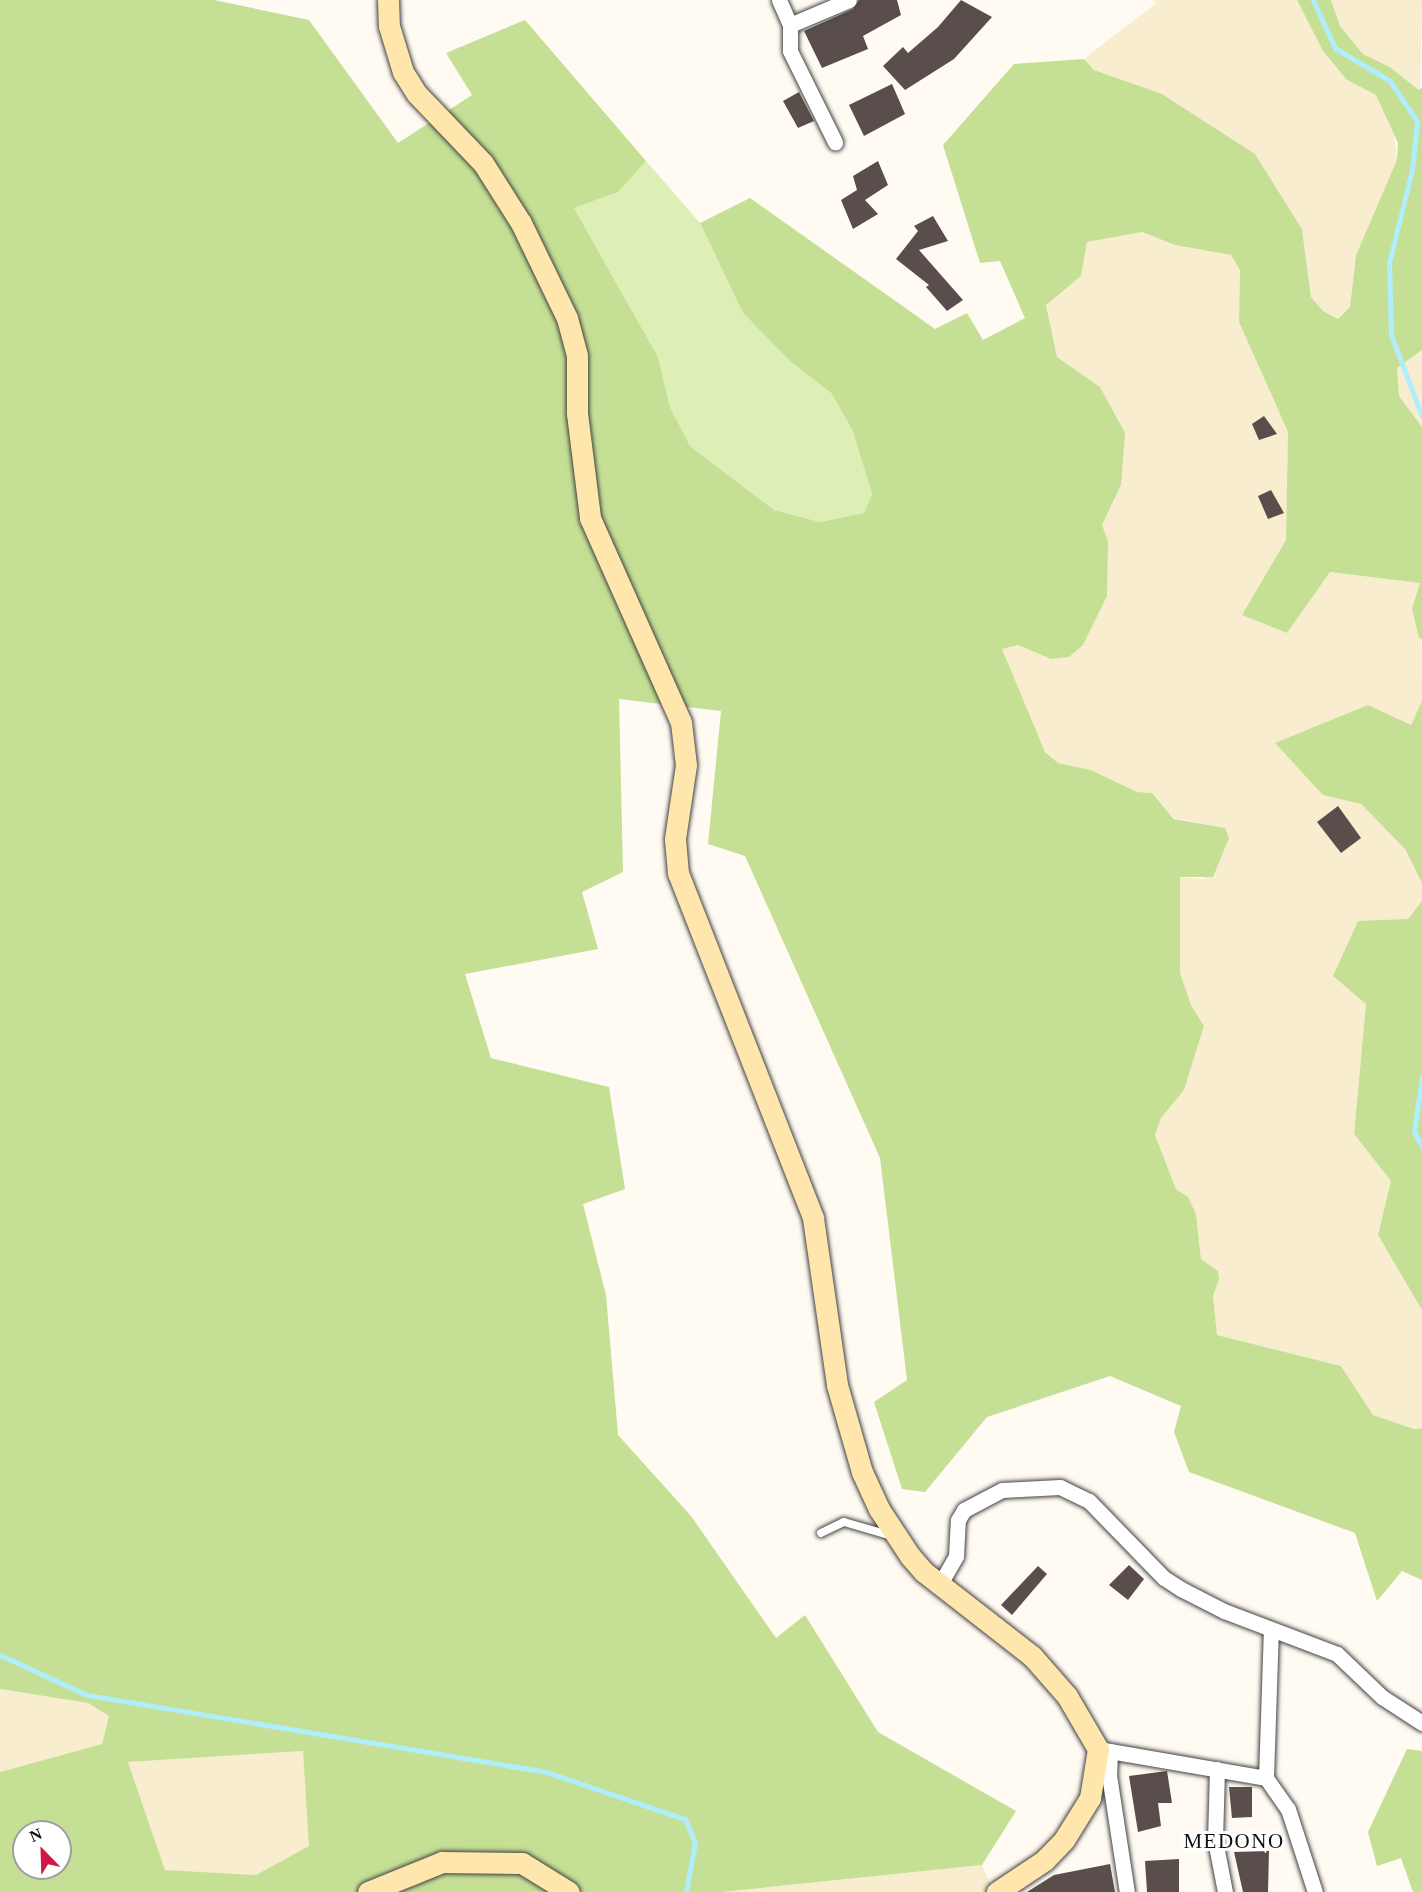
<!DOCTYPE html>
<style>
body{margin:0}
#map{position:relative;width:1422px;height:1892px;overflow:hidden;background:#fffaf2;font-family:"Times New Roman",serif}
div>[style]{position:absolute}
.farmland>*{inset:0;background:#f8edcf}
.green>*{inset:0;background:#deeeb7}
.forest>*{inset:0;background:#c5e095}
.stream>*{height:5px;margin:-2.5px;padding:0 2.5px;transform-origin:2.5px;border-radius:2.5px;background:#b1eefc}
.building>*{inset:0;background:#594e4b}
.roads{filter:drop-shadow(0 0 2px #434343) drop-shadow(0 0 2px #434343)}
.lane>*{height:8px;margin:-4px;padding:0 4px;transform-origin:4px;border-radius:4px;background:#fff}
.street>*{height:15px;margin:-7.5px;padding:0 7.5px;transform-origin:7.5px;border-radius:7.5px;background:#fff}
.secondary>*{height:21px;margin:-10.5px;padding:0 10.5px;transform-origin:10.5px;border-radius:10.5px;background:#ffe6ad}
span{translate:-50% -50%;white-space:nowrap;text-align:center;line-height:1.15;-webkit-text-stroke:6px #fff;paint-order:stroke}
.quarter-label{font-size:21px;color:#101010;letter-spacing:1.5px}
.north{position:absolute;left:12px;top:1820px;width:60px;height:60px;box-sizing:border-box;background:#fff;border:2px solid #9f9f9f;border-radius:50%;rotate:337deg;font-size:16px;font-weight:700;line-height:24px;text-align:center;color:#101010}
.north::after{content:'';display:block;margin:auto;width:21px;height:27px;background:#ce1944;clip-path:polygon(50% 0,100% 100%,50% 72%,0 100%)}
</style>
<div id="map">
<div class="farmland">
<i style="clip-path:polygon(1154px 0,1297px 0,1347px 80px,1376px 95px,1393px 125px,1397px 160px,1356px 255px,1350px 307px,1338px 319px,1323px 311px,1311px 297px,1302px 229px,1255px 154px,1162px 94px,1094px 70px,1084px 59px,1156px 3px)"></i>
<i style="clip-path:polygon(1331px 0,1422px 0,1420px 90px,1390px 67px,1363px 54px,1340px 26px)"></i>
<i style="clip-path:polygon(1142px 232px,1175px 245px,1231px 255px,1240px 270px,1239px 322px,1288px 432px,1286px 540px,1242px 615px,1287px 633px,1330px 572px,1421px 583px,1422px 701px,1411px 725px,1323px 795px,1361px 804px,1405px 849px,1422px 883px,1422px 901px,1408px 919px,1366px 1004px,1354px 1134px,1391px 1181px,1378px 1235px,1422px 1310px,1422px 1428px,1414px 1429px,1373px 1415px,1341px 1366px,1217px 1335px,1213px 1296px,1219px 1280px,1218px 1271px,1201px 1259px,1196px 1214px,1188px 1197px,1176px 1189px,1155px 1135px,1161px 1118px,1184px 1090px,1204px 1026px,1191px 1005px,1180px 973px,1180px 877px,1204px 879px,1225px 828px,1174px 818px,1152px 793px,1137px 792px,1091px 770px,1058px 763px,1045px 752px,1002px 649px,1018px 645px,1051px 659px,1108px 541px,1102px 525px,1121px 485px,1100px 387px,1057px 357px,1046px 304px,1081px 276px,1087px 242px)"></i>
<i style="clip-path:polygon(1422px 350px,1422px 427px,1399px 396px,1397px 368px)"></i>
<i style="clip-path:polygon(0 1689px,88px 1703px,109px 1716px,102px 1744px,0 1772px)"></i>
<i style="clip-path:polygon(303px 1751px,310px 1846px,256px 1875px,165px 1870px,128px 1762px)"></i>
<i style="clip-path:polygon(982px 1865px,994px 1892px,722px 1892px)"></i>
</div>
<div class="green">
<i style="clip-path:polygon(646px 161px,700px 223px,743px 313px,790px 361px,831px 393px,852px 429px,872px 494px,864px 513px,820px 522px,774px 510px,690px 446px,670px 407px,658px 357px,574px 208px,618px 192px)"></i>
</div>
<div class="forest">
<i style="clip-path:polygon(evenodd,0 0,214px 0,309px 20px,398px 143px,472px 95px,446px 53px,525px 20px,646px 161px,618px 192px,574px 208px,658px 357px,670px 407px,690px 446px,774px 510px,820px 522px,864px 513px,872px 494px,852px 429px,831px 393px,790px 361px,743px 313px,700px 223px,750px 198px,935px 329px,967px 313px,983px 340px,1025px 318px,1000px 261px,980px 263px,943px 145px,1014px 64px,1084px 59px,1094px 70px,1162px 94px,1255px 154px,1302px 229px,1311px 297px,1323px 311px,1338px 319px,1350px 307px,1356px 255px,1397px 160px,1398px 143px,1376px 95px,1347px 80px,1323px 51px,1297px 0,1331px 0,1340px 26px,1363px 54px,1390px 67px,1419px 90px,1422px 87px,1422px 350px,1397px 368px,1399px 396px,1422px 427px,1422px 639px,1419px 638px,1412px 609px,1420px 583px,1330px 572px,1287px 633px,1242px 615px,1286px 540px,1288px 432px,1239px 322px,1240px 270px,1231px 255px,1175px 245px,1142px 232px,1087px 242px,1081px 276px,1046px 305px,1057px 357px,1100px 387px,1125px 433px,1121px 485px,1102px 525px,1108px 541px,1107px 596px,1083px 645px,1069px 657px,1051px 659px,1018px 645px,1002px 649px,1045px 752px,1058px 763px,1091px 770px,1137px 792px,1152px 793px,1174px 819px,1225px 828px,1229px 838px,1213px 877px,1180px 877px,1180px 973px,1191px 1005px,1204px 1026px,1184px 1090px,1161px 1118px,1155px 1135px,1176px 1189px,1188px 1197px,1196px 1214px,1201px 1259px,1218px 1271px,1219px 1280px,1213px 1296px,1217px 1335px,1341px 1366px,1373px 1415px,1414px 1429px,1422px 1428px,1422px 1580px,1402px 1571px,1377px 1601px,1355px 1533px,1189px 1472px,1174px 1432px,1181px 1406px,1110px 1376px,987px 1417px,925px 1492px,902px 1489px,874px 1402px,907px 1380px,880px 1158px,745px 856px,708px 844px,721px 711px,619px 699px,623px 872px,582px 892px,598px 949px,465px 974px,491px 1058px,609px 1087px,625px 1189px,583px 1204px,606px 1295px,618px 1435px,691px 1516px,776px 1638px,805px 1615px,878px 1732px,1016px 1811px,982px 1865px,722px 1892px,0 1892px,0 1772px,102px 1744px,109px 1716px,88px 1703px,0 1689px,0 0,303px 1751px,309px 1846px,256px 1875px,165px 1870px,128px 1762px,303px 1751px,0 0,24px 1832px,60px 1832px,60px 1868px,24px 1868px,24px 1832px)"></i>
<i style="clip-path:polygon(1422px 701px,1422px 883px,1405px 849px,1361px 804px,1323px 795px,1275px 743px,1368px 705px,1411px 725px)"></i>
<i style="clip-path:polygon(1422px 901px,1422px 1310px,1378px 1235px,1391px 1181px,1354px 1134px,1366px 1004px,1333px 976px,1358px 921px,1408px 919px)"></i>
<i style="clip-path:polygon(1407px 1749px,1422px 1751px,1422px 1892px,1413px 1892px,1401px 1858px,1377px 1866px,1368px 1832px)"></i>
</div>
<div class="stream">
<i style="left:1313px;top:0;width:53px;rotate:65.4deg"></i>
<i style="left:1335px;top:48px;width:64px;rotate:31deg"></i>
<i style="left:1390px;top:81px;width:48px;rotate:56deg"></i>
<i style="left:1417px;top:121px;width:49px;rotate:95.8deg"></i>
<i style="left:1412px;top:170px;width:96px;rotate:103.9deg"></i>
<i style="left:1389px;top:263px;width:72px;rotate:88.4deg"></i>
<i style="left:1391px;top:335px;width:87px;rotate:69.1deg"></i>
<i style="left:1422px;top:1077px;width:55px;rotate:98.4deg"></i>
<i style="left:1414px;top:1131px;width:18px;rotate:63deg"></i>
<i style="left:0;top:1655px;width:96px;rotate:24.7deg"></i>
<i style="left:87px;top:1695px;width:465px;rotate:9.5deg"></i>
<i style="left:546px;top:1772px;width:147px;rotate:18.7deg"></i>
<i style="left:685px;top:1819px;width:25px;rotate:67deg"></i>
<i style="left:695px;top:1842px;width:51px;rotate:100.2deg"></i>
</div>
<div class="building">
<i style="clip-path:polygon(859px 0,897px 0,901px 15px,863px 36px,868px 49px,822px 68px,804px 31px,853px 9px)"></i>
<i style="clip-path:polygon(961px 0,992px 17px,954px 59px,905px 90px,883px 66px,903px 47px,908px 53px,938px 27px)"></i>
<i style="clip-path:polygon(892px 84px,905px 114px,864px 136px,849px 105px)"></i>
<i style="clip-path:polygon(799px 92px,814px 121px,798px 128px,783px 101px)"></i>
<i style="clip-path:polygon(878px 161px,888px 185px,865px 200px,878px 214px,853px 229px,841px 200px,857px 190px,853px 176px)"></i>
<i style="clip-path:polygon(933px 216px,948px 241px,919px 250px,963px 300px,947px 311px,926px 287px,929px 285px,896px 259px,918px 231px,914px 226px)"></i>
<i style="clip-path:polygon(1264px 416px,1277px 434px,1259px 440px,1252px 424px)"></i>
<i style="clip-path:polygon(1271px 490px,1284px 513px,1268px 519px,1258px 496px)"></i>
<i style="clip-path:polygon(1338px 806px,1361px 838px,1341px 853px,1317px 822px)"></i>
<i style="clip-path:polygon(1129px 1565px,1144px 1579px,1128px 1600px,1109px 1585px)"></i>
<i style="clip-path:polygon(1038px 1566px,1047px 1574px,1012px 1615px,1001px 1605px)"></i>
<i style="clip-path:polygon(1167px 1771px,1172px 1803px,1158px 1803px,1161px 1826px,1138px 1832px,1129px 1776px)"></i>
<i style="clip-path:polygon(1229px 1787px,1252px 1787px,1252px 1817px,1232px 1818px)"></i>
<i style="clip-path:polygon(1269px 1851px,1268px 1892px,1243px 1892px,1234px 1852px)"></i>
<i style="clip-path:polygon(1179px 1859px,1179px 1892px,1147px 1892px,1145px 1861px)"></i>
<i style="clip-path:polygon(1110px 1864px,1115px 1892px,1027px 1892px,1054px 1875px)"></i>
</div>
<div class="roads">
<div class="lane">
<i style="left:821px;top:1533px;width:25px;rotate:-26deg"></i>
<i style="left:844px;top:1522px;width:47px;rotate:16.1deg"></i>
</div>
<div class="street">
<i style="left:779px;top:0;width:27px;rotate:66deg"></i>
<i style="left:790px;top:25px;width:26px;rotate:90deg"></i>
<i style="left:790px;top:51px;width:102px;rotate:63.7deg"></i>
<i style="left:790px;top:25px;width:64px;rotate:-23deg"></i>
<i style="left:940px;top:1584px;width:32px;rotate:-60deg"></i>
<i style="left:956px;top:1556px;width:36px;rotate:-87deg"></i>
<i style="left:958px;top:1520px;width:12px;rotate:-59deg"></i>
<i style="left:964px;top:1510px;width:43px;rotate:-27.8deg"></i>
<i style="left:1002px;top:1490px;width:58px;rotate:-3deg"></i>
<i style="left:1060px;top:1487px;width:32px;rotate:26deg"></i>
<i style="left:1089px;top:1501px;width:107px;rotate:45.8deg"></i>
<i style="left:1164px;top:1578px;width:20px;rotate:33deg"></i>
<i style="left:1181px;top:1589px;width:48px;rotate:27.1deg"></i>
<i style="left:1224px;top:1611px;width:121px;rotate:20.8deg"></i>
<i style="left:1337px;top:1654px;width:62px;rotate:43.7deg"></i>
<i style="left:1382px;top:1697px;width:48px;rotate:33deg"></i>
<i style="left:1098px;top:1749px;width:170px;rotate:9.8deg"></i>
<i style="left:1266px;top:1778px;width:38px;rotate:55deg"></i>
<i style="left:1288px;top:1809px;width:87px;rotate:72deg"></i>
<i style="left:1110px;top:1751px;width:24px;rotate:92deg"></i>
<i style="left:1109px;top:1775px;width:118px;rotate:81.3deg"></i>
<i style="left:1217px;top:1769px;width:71px;rotate:91.6deg"></i>
<i style="left:1215px;top:1840px;width:53px;rotate:79.1deg"></i>
<i style="left:1266px;top:1778px;width:148px;rotate:-88.1deg"></i>
</div>
<div class="secondary">
<i style="left:388px;top:0;width:26px;rotate:88deg"></i>
<i style="left:389px;top:26px;width:48px;rotate:73.1deg"></i>
<i style="left:403px;top:72px;width:26px;rotate:58deg"></i>
<i style="left:417px;top:94px;width:95px;rotate:46.3deg"></i>
<i style="left:483px;top:163px;width:71px;rotate:57.7deg"></i>
<i style="left:521px;top:223px;width:106px;rotate:64.2deg"></i>
<i style="left:567px;top:318px;width:39px;rotate:75deg"></i>
<i style="left:577px;top:356px;width:57px;rotate:90deg"></i>
<i style="left:577px;top:413px;width:106px;rotate:82.9deg"></i>
<i style="left:590px;top:518px;width:223px;rotate:66deg"></i>
<i style="left:681px;top:722px;width:43px;rotate:83.4deg"></i>
<i style="left:686px;top:765px;width:75px;rotate:98.5deg"></i>
<i style="left:675px;top:839px;width:34px;rotate:85deg"></i>
<i style="left:678px;top:873px;width:370px;rotate:68.6deg"></i>
<i style="left:813px;top:1218px;width:169px;rotate:81.8deg"></i>
<i style="left:837px;top:1385px;width:91px;rotate:74deg"></i>
<i style="left:862px;top:1472px;width:41px;rotate:65.3deg"></i>
<i style="left:879px;top:1509px;width:56px;rotate:56.6deg"></i>
<i style="left:910px;top:1556px;width:21px;rotate:49deg"></i>
<i style="left:924px;top:1572px;width:137px;rotate:37.9deg"></i>
<i style="left:1032px;top:1656px;width:53px;rotate:48.8deg"></i>
<i style="left:1067px;top:1696px;width:61px;rotate:59.7deg"></i>
<i style="left:1098px;top:1749px;width:50px;rotate:99.3deg"></i>
<i style="left:1090px;top:1798px;width:49px;rotate:121.8deg"></i>
<i style="left:1064px;top:1840px;width:28px;rotate:134deg"></i>
<i style="left:1045px;top:1860px;width:58px;rotate:146.3deg"></i>
<i style="left:368px;top:1892px;width:80px;rotate:-22.1deg"></i>
<i style="left:442px;top:1862px;width:80px;rotate:0.7deg"></i>
<i style="left:522px;top:1863px;width:55px;rotate:31.7deg"></i>
</div>
</div>
<div class="quarter-label">
<span style="left:1234px;top:1841px">MEDONO</span>
</div>
<div class="north">N</div>
</div>
